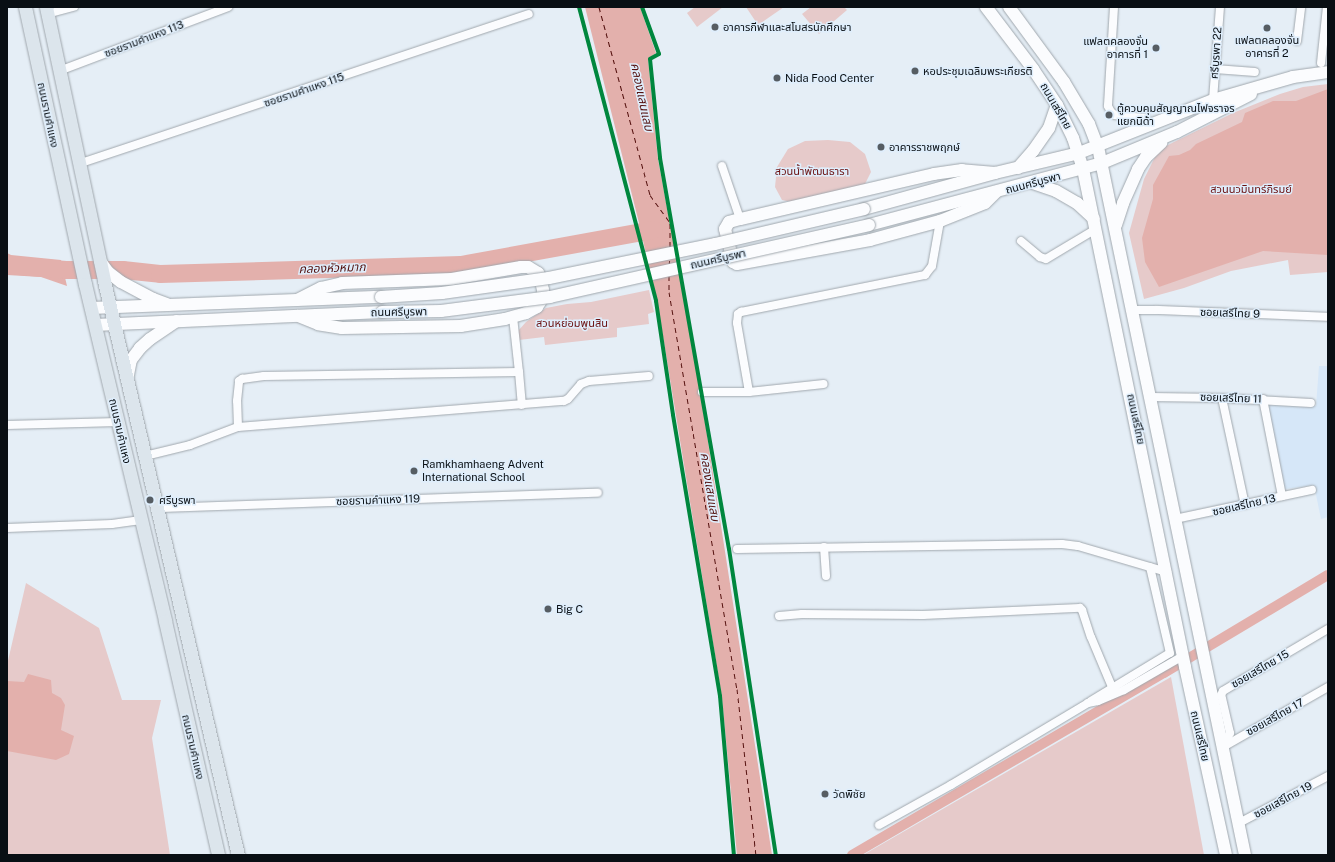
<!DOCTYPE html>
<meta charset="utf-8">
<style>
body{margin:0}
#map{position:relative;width:1335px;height:862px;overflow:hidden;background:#e5eef6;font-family:"Public Sans","Noto Sans Thai",sans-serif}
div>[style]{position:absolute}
.built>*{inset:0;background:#d6e7f8}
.green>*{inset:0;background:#e6caca}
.water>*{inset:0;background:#e3b0ac}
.canal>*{height:10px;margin:-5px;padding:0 5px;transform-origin:5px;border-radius:5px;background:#e3b0ac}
.river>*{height:18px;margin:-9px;padding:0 9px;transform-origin:9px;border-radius:9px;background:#e3b0ac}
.ferry>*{height:1px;margin-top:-0.5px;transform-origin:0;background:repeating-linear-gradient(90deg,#54100e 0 5px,transparent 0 9px)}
.roads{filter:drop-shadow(0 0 1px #a0a7ad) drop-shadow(0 0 1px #a0a7ad)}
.street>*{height:8px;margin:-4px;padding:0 4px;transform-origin:4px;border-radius:4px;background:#fbfcfe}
.secondary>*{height:12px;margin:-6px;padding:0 6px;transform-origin:6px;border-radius:6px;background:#fbfcfe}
.primary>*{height:13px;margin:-6.5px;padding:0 6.5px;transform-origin:6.5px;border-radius:6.5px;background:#dce5ec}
.bridges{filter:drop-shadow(0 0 1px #a0a7ad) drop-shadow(0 0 1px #a0a7ad)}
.secondary-bridge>*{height:12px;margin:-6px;padding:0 6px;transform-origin:6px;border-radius:6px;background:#fbfcfe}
.cycleway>*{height:4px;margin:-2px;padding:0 2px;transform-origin:2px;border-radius:2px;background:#00873e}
.dots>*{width:11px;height:11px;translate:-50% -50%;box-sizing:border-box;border:2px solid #dfeefc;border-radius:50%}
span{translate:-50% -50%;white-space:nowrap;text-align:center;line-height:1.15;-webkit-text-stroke:3px #dfeefc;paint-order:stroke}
.poi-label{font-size:11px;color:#090f14}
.left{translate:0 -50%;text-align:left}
.right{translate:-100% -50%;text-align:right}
.street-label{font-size:11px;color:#090f14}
.park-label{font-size:11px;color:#6b1010}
.water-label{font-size:12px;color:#54100e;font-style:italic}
.frame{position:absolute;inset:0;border:8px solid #090f14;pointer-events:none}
</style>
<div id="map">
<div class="built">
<i style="clip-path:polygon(1319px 366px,1328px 366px,1328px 517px,1321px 519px,1314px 485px,1285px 489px,1268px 405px,1316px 406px)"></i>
</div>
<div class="green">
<i style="clip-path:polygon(695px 7px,723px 7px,697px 27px,687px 13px)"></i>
<i style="clip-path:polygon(746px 7px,784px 7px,758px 25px)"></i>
<i style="clip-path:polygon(811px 7px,844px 7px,847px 10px,819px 34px,802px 14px)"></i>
<i style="clip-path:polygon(1328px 84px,1328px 272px,1290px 275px,1288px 260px,1231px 271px,1184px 288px,1144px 299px,1129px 233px,1144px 179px,1155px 157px,1166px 146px,1180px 139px,1233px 113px,1280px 94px,1303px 87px)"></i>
<i style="clip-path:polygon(828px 140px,850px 142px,865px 154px,871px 172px,865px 184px,853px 191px,796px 203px,782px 200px,775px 187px,777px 167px,788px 149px,805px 141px)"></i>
<i style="clip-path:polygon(649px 290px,654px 312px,648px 314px,649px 324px,617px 328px,617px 337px,545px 345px,544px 337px,519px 340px,518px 331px,526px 322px,546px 308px,567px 304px,591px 302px)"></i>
<i style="clip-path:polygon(26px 583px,99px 628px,122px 700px,161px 700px,152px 738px,170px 855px,7px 855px,7px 665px)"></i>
<i style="clip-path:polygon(1171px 677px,1204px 855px,863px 855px)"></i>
</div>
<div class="water">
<i style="clip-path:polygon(585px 7px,640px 7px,656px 53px,648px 59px,658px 159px,698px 377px,772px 855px,737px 855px,722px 698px,664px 342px,656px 298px,639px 223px)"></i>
<i style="clip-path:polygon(1328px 89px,1328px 255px,1263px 251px,1159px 287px,1145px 262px,1142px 238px,1153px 199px,1153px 185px,1169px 156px,1179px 155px,1190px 150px,1196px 144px,1242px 122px,1245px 113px,1273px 101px,1296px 101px)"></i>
<i style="clip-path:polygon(7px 253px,11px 255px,61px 260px,67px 286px,41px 277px,7px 275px)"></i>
<i style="clip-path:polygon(28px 674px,51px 680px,52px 693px,61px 698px,65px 705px,61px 730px,74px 736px,69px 754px,56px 760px,7px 751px,7px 681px,24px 682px)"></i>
</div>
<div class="canal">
<i style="left:852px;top:855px;width:361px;rotate:-30.3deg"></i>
<i style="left:1164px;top:673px;width:191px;rotate:-30.9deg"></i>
</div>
<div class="river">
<i style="left:7px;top:265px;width:59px;rotate:4.8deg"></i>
<i style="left:66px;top:270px;width:57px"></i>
<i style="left:123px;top:270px;width:37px;rotate:6deg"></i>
<i style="left:160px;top:274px;width:301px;rotate:-1.7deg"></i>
<i style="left:461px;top:265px;width:196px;rotate:-10.3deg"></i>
</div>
<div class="ferry">
<i style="left:599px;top:7px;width:195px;rotate:74.8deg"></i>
<i style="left:650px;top:195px;width:34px;rotate:54deg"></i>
<i style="left:670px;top:223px;width:24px;rotate:90deg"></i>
<i style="left:669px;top:265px;width:7px;rotate:-82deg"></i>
<i style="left:669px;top:276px;width:16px;rotate:90deg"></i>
<i style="left:669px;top:292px;width:403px;rotate:80.3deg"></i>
<i style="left:737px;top:689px;width:167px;rotate:83.5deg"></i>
</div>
<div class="roads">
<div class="street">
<i style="left:1114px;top:7px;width:99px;rotate:93.5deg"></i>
<i style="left:1108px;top:106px;width:7px;rotate:63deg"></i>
<i style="left:1111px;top:112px;width:5px;rotate:37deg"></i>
<i style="left:1115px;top:115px;width:31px;rotate:6deg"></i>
<i style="left:47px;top:14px;width:28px;rotate:-15deg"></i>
<i style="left:1297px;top:41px;width:34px;rotate:-83deg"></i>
<i style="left:1321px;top:63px;width:56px;rotate:-83.9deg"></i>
<i style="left:1215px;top:69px;width:40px;rotate:4.3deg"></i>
<i style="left:59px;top:71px;width:181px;rotate:-20.7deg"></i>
<i style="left:1213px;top:100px;width:93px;rotate:-85.7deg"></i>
<i style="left:78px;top:164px;width:475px;rotate:-18.4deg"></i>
<i style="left:722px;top:166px;width:56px;rotate:71.2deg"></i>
<i style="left:1021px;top:241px;width:25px;rotate:40deg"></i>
<i style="left:1040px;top:257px;width:6px;rotate:18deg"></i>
<i style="left:1046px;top:259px;width:58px;rotate:-31deg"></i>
<i style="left:1132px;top:310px;width:25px"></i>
<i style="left:1157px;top:310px;width:171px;rotate:2.3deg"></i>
<i style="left:513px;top:317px;width:55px;rotate:83.8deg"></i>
<i style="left:702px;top:392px;width:47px"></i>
<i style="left:749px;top:392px;width:75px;rotate:-6.1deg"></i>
<i style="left:749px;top:392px;width:70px;rotate:-99.9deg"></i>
<i style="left:737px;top:323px;width:9px;rotate:-84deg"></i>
<i style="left:738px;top:314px;width:4px;rotate:-34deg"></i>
<i style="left:741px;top:312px;width:188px;rotate:-11.4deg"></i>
<i style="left:925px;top:275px;width:11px;rotate:-52deg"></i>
<i style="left:932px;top:266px;width:46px;rotate:-79.9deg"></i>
<i style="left:1150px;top:397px;width:72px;rotate:0.8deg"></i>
<i style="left:1222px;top:398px;width:89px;rotate:3.2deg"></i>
<i style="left:1222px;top:398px;width:109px;rotate:77.9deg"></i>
<i style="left:1263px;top:399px;width:99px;rotate:78.9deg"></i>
<i style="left:7px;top:425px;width:111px;rotate:-1.5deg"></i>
<i style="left:238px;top:427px;width:26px;rotate:-92deg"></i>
<i style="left:237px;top:401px;width:20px;rotate:-84deg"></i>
<i style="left:239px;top:381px;width:4px;rotate:-34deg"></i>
<i style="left:242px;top:379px;width:22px;rotate:-8deg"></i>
<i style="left:264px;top:376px;width:255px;rotate:-0.9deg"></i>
<i style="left:519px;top:372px;width:33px;rotate:85deg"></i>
<i style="left:145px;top:456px;width:46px;rotate:-13.7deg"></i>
<i style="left:190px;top:445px;width:51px;rotate:-20.6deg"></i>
<i style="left:238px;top:427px;width:327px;rotate:-4.6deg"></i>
<i style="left:564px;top:401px;width:4px;rotate:-27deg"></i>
<i style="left:568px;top:399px;width:20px;rotate:-49deg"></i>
<i style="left:581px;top:384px;width:9px;rotate:-21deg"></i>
<i style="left:589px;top:381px;width:60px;rotate:-4.8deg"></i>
<i style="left:158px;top:508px;width:440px;rotate:-2deg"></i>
<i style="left:1175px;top:519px;width:140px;rotate:-12deg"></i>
<i style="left:7px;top:528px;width:105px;rotate:-2.2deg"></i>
<i style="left:112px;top:524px;width:29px;rotate:-8deg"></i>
<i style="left:824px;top:547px;width:29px;rotate:86deg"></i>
<i style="left:737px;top:549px;width:325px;rotate:-0.9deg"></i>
<i style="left:1062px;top:544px;width:16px;rotate:7deg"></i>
<i style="left:1078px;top:546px;width:93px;rotate:16.3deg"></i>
<i style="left:779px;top:616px;width:23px;rotate:-5deg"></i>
<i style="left:802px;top:614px;width:121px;rotate:0.5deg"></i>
<i style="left:923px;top:615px;width:157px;rotate:-2.6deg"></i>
<i style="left:1080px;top:608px;width:3px;rotate:45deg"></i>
<i style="left:1082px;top:610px;width:28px;rotate:72deg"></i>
<i style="left:1091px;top:637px;width:54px;rotate:67.2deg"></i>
<i style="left:1091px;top:701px;width:92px;rotate:-31.3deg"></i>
<i style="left:1170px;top:653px;width:88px;rotate:-103.1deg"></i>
<i style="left:1222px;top:747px;width:16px;rotate:-60deg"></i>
<i style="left:1230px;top:733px;width:39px;rotate:-103deg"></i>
<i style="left:1221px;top:695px;width:4px;rotate:-63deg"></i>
<i style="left:1223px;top:691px;width:122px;rotate:-30.6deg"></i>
<i style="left:1223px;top:747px;width:121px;rotate:-29.7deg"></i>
<i style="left:1239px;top:823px;width:101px;rotate:-27.8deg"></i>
<i style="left:879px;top:825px;width:82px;rotate:-29.1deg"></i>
<i style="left:951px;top:785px;width:160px;rotate:-30.9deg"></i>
<i style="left:1088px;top:703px;width:10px;rotate:-11deg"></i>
<i style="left:1098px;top:701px;width:28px;rotate:-23deg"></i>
<i style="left:1124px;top:690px;width:68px;rotate:-30deg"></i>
</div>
<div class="secondary">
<i style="left:986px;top:7px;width:78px;rotate:52.8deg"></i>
<i style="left:1033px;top:69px;width:43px;rotate:56.3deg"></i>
<i style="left:1057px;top:105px;width:37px;rotate:64deg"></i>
<i style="left:1073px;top:138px;width:33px;rotate:72deg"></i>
<i style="left:1083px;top:169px;width:508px;rotate:78.42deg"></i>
<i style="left:1185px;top:667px;width:192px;rotate:77.7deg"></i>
<i style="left:1009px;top:7px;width:93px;rotate:53.7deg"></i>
<i style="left:1064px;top:82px;width:49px;rotate:59.2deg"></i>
<i style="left:1089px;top:124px;width:25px;rotate:69deg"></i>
<i style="left:1098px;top:147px;width:723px;rotate:78.27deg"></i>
<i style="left:1018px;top:168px;width:23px;rotate:-49deg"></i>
<i style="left:1033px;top:151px;width:28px;rotate:-55deg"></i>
<i style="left:1049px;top:128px;width:24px;rotate:-71deg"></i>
<i style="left:995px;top:173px;width:33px;rotate:-175deg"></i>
<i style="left:962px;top:170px;width:28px;rotate:172deg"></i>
<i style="left:934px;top:174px;width:199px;rotate:166.9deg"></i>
<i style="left:740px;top:219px;width:11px;rotate:165deg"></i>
<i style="left:729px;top:222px;width:8px;rotate:120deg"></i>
<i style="left:725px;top:229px;width:34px;rotate:76deg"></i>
<i style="left:733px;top:262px;width:4px;rotate:27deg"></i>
<i style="left:737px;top:264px;width:135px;rotate:-10.2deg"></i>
<i style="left:870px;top:240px;width:73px;rotate:-15.2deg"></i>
<i style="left:940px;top:221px;width:48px;rotate:-21.8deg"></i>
<i style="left:985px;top:203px;width:16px;rotate:-45deg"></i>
<i style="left:1033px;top:183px;width:24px;rotate:19deg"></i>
<i style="left:1056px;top:191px;width:24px;rotate:30deg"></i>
<i style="left:1077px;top:203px;width:23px;rotate:43deg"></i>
<i style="left:864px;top:209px;width:136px;rotate:-15.4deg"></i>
<i style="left:995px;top:173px;width:86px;rotate:-13.4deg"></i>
<i style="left:1079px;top:153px;width:144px;rotate:-21.6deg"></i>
<i style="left:1213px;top:100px;width:83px;rotate:-16deg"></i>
<i style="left:1293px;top:77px;width:35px;rotate:-8deg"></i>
<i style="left:869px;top:225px;width:241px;rotate:-14.9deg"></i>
<i style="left:1102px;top:163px;width:81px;rotate:-22.5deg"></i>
<i style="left:1177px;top:132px;width:83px;rotate:-27.2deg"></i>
<i style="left:1116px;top:225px;width:23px;rotate:-72deg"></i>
<i style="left:1123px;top:203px;width:37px;rotate:-66deg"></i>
<i style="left:1138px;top:169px;width:14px;rotate:-56deg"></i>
<i style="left:1146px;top:157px;width:21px;rotate:-43deg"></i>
<i style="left:100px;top:261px;width:14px;rotate:54deg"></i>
<i style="left:108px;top:272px;width:16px;rotate:38deg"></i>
<i style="left:121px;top:282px;width:36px;rotate:28deg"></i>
<i style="left:153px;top:299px;width:15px;rotate:20deg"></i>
<i style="left:297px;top:300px;width:27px;rotate:-27deg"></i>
<i style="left:321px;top:288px;width:22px;rotate:-13deg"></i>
<i style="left:342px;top:283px;width:110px;rotate:-2.1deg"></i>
<i style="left:452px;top:279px;width:70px;rotate:-9.9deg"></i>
<i style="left:521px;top:267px;width:7px"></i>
<i style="left:528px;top:267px;width:12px;rotate:31deg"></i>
<i style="left:538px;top:273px;width:4px;rotate:63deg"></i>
<i style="left:540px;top:277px;width:13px;rotate:77deg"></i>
<i style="left:543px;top:290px;width:5px;rotate:90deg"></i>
<i style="left:543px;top:295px;width:8px;rotate:113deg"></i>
<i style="left:540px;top:302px;width:6px;rotate:121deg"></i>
<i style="left:537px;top:307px;width:13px;rotate:151deg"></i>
<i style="left:526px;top:313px;width:22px;rotate:164deg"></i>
<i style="left:505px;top:319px;width:45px;rotate:171deg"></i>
<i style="left:461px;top:326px;width:119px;rotate:179deg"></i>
<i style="left:342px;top:328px;width:24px;rotate:-171deg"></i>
<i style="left:318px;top:324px;width:22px;rotate:-158deg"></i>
<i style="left:91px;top:308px;width:290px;rotate:-2.2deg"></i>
<i style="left:95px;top:325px;width:287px;rotate:-2.6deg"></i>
<i style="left:127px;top:380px;width:20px;rotate:-79deg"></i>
<i style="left:131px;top:360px;width:15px;rotate:-53deg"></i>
<i style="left:140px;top:348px;width:13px;rotate:-42deg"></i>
<i style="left:150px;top:339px;width:32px;rotate:-34deg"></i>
</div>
<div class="primary">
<i style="left:25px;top:7px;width:283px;rotate:77.8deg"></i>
<i style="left:85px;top:284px;width:346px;rotate:76.6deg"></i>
<i style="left:165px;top:621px;width:240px;rotate:77.2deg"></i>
<i style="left:46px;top:7px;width:280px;rotate:78deg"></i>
<i style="left:104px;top:281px;width:589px;rotate:76.86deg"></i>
</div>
</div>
<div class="bridges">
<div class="secondary-bridge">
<i style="left:381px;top:297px;width:61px;rotate:-3.8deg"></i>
<i style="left:442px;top:293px;width:108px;rotate:-8deg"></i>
<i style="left:549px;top:278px;width:169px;rotate:-11.6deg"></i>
<i style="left:715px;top:244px;width:153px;rotate:-13.2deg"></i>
<i style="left:382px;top:312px;width:59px;rotate:-1deg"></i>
<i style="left:441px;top:311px;width:110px;rotate:-7.3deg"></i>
<i style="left:550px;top:297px;width:327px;rotate:-12.7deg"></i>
</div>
</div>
<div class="cycleway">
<i style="left:579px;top:7px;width:304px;rotate:75.3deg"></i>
<i style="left:656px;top:301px;width:115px;rotate:81.5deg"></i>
<i style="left:673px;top:415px;width:285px;rotate:80.5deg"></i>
<i style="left:720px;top:696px;width:160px;rotate:85deg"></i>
<i style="left:642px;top:7px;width:50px;rotate:70.1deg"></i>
<i style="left:659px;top:54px;width:10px;rotate:151deg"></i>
<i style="left:650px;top:59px;width:100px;rotate:84.2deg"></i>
<i style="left:660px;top:158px;width:397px;rotate:80deg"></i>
<i style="left:729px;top:549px;width:310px;rotate:81.3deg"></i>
</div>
<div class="dots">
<i style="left:715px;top:27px;background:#565d63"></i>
<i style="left:1267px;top:28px;background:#565d63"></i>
<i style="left:1156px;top:48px;background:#565d63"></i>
<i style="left:915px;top:71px;background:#565d63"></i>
<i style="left:777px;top:78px;background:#565d63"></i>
<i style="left:1109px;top:115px;background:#565d63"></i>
<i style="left:881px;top:147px;background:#565d63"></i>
<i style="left:414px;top:471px;background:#565d63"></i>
<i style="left:150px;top:500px;background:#565d63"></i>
<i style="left:548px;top:609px;background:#565d63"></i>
<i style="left:825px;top:794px;background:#565d63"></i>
</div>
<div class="poi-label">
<span class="left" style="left:723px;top:27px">อาคารกีฬาและสโมสรนักศึกษา</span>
<span style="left:1267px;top:47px">แฟลตคลองจั่น<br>อาคารที่ 2</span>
<span class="right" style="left:1148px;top:48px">แฟลตคลองจั่น<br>อาคารที่ 1</span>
<span class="left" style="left:923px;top:71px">หอประชุมเฉลิมพระเกียรติ</span>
<span class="left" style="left:785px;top:78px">Nida Food Center</span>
<span class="left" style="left:1117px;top:115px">ตู้ควบคุมสัญญาณไฟจราจร<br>แยกนิด้า</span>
<span class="left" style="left:889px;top:147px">อาคารราชพฤกษ์</span>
<span class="left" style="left:422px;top:471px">Ramkhamhaeng Advent<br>International School</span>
<span class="left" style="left:159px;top:500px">ศรีบูรพา</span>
<span class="left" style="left:556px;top:609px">Big C</span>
<span class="left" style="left:833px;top:794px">วัดพิชัย</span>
</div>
<div class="street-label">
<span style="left:144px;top:39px;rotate:-21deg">ซอยรามคำแหง 113</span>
<span style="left:1216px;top:53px;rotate:-86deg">ศรีบูรพา 22</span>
<span style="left:304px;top:90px;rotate:-19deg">ซอยรามคำแหง 115</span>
<span style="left:1056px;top:106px;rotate:60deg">ถนนเสรีไทย</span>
<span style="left:48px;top:115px;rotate:78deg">ถนนรามคำแหง</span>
<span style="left:1033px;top:183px;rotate:-15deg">ถนนศรีบูรพา</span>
<span style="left:718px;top:259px;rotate:-13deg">ถนนศรีบูรพา</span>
<span style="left:399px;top:312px;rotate:-1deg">ถนนศรีบูรพา</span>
<span style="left:1230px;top:313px;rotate:2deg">ซอยเสรีไทย 9</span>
<span style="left:1231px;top:398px;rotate:2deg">ซอยเสรีไทย 11</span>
<span style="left:1136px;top:419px;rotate:78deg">ถนนเสรีไทย</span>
<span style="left:120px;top:431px;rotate:77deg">ถนนรามคำแหง</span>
<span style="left:378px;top:500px;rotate:-2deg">ซอยรามคำแหง 119</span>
<span style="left:1244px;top:505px;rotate:-13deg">ซอยเสรีไทย 13</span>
<span style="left:1260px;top:669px;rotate:-30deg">ซอยเสรีไทย 15</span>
<span style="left:1275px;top:717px;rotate:-29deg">ซอยเสรีไทย 17</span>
<span style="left:1200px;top:736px;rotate:77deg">ถนนเสรีไทย</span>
<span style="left:193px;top:747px;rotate:77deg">ถนนรามคำแหง</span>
<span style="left:1283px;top:800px;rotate:-28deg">ซอยเสรีไทย 19</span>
</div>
<div class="park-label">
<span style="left:812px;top:171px">สวนน้ำพัฒนธารา</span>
<span style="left:1251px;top:189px">สวนนวมินทร์ภิรมย์</span>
<span style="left:572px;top:323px">สวนหย่อมพูนสิน</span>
</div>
<div class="water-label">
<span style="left:641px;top:97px;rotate:78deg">คลองแสนแสบ</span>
<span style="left:332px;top:269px;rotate:-2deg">คลองหัวหมาก</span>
<span style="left:709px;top:487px;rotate:81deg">คลองแสนแสบ</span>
</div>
<div class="frame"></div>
</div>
